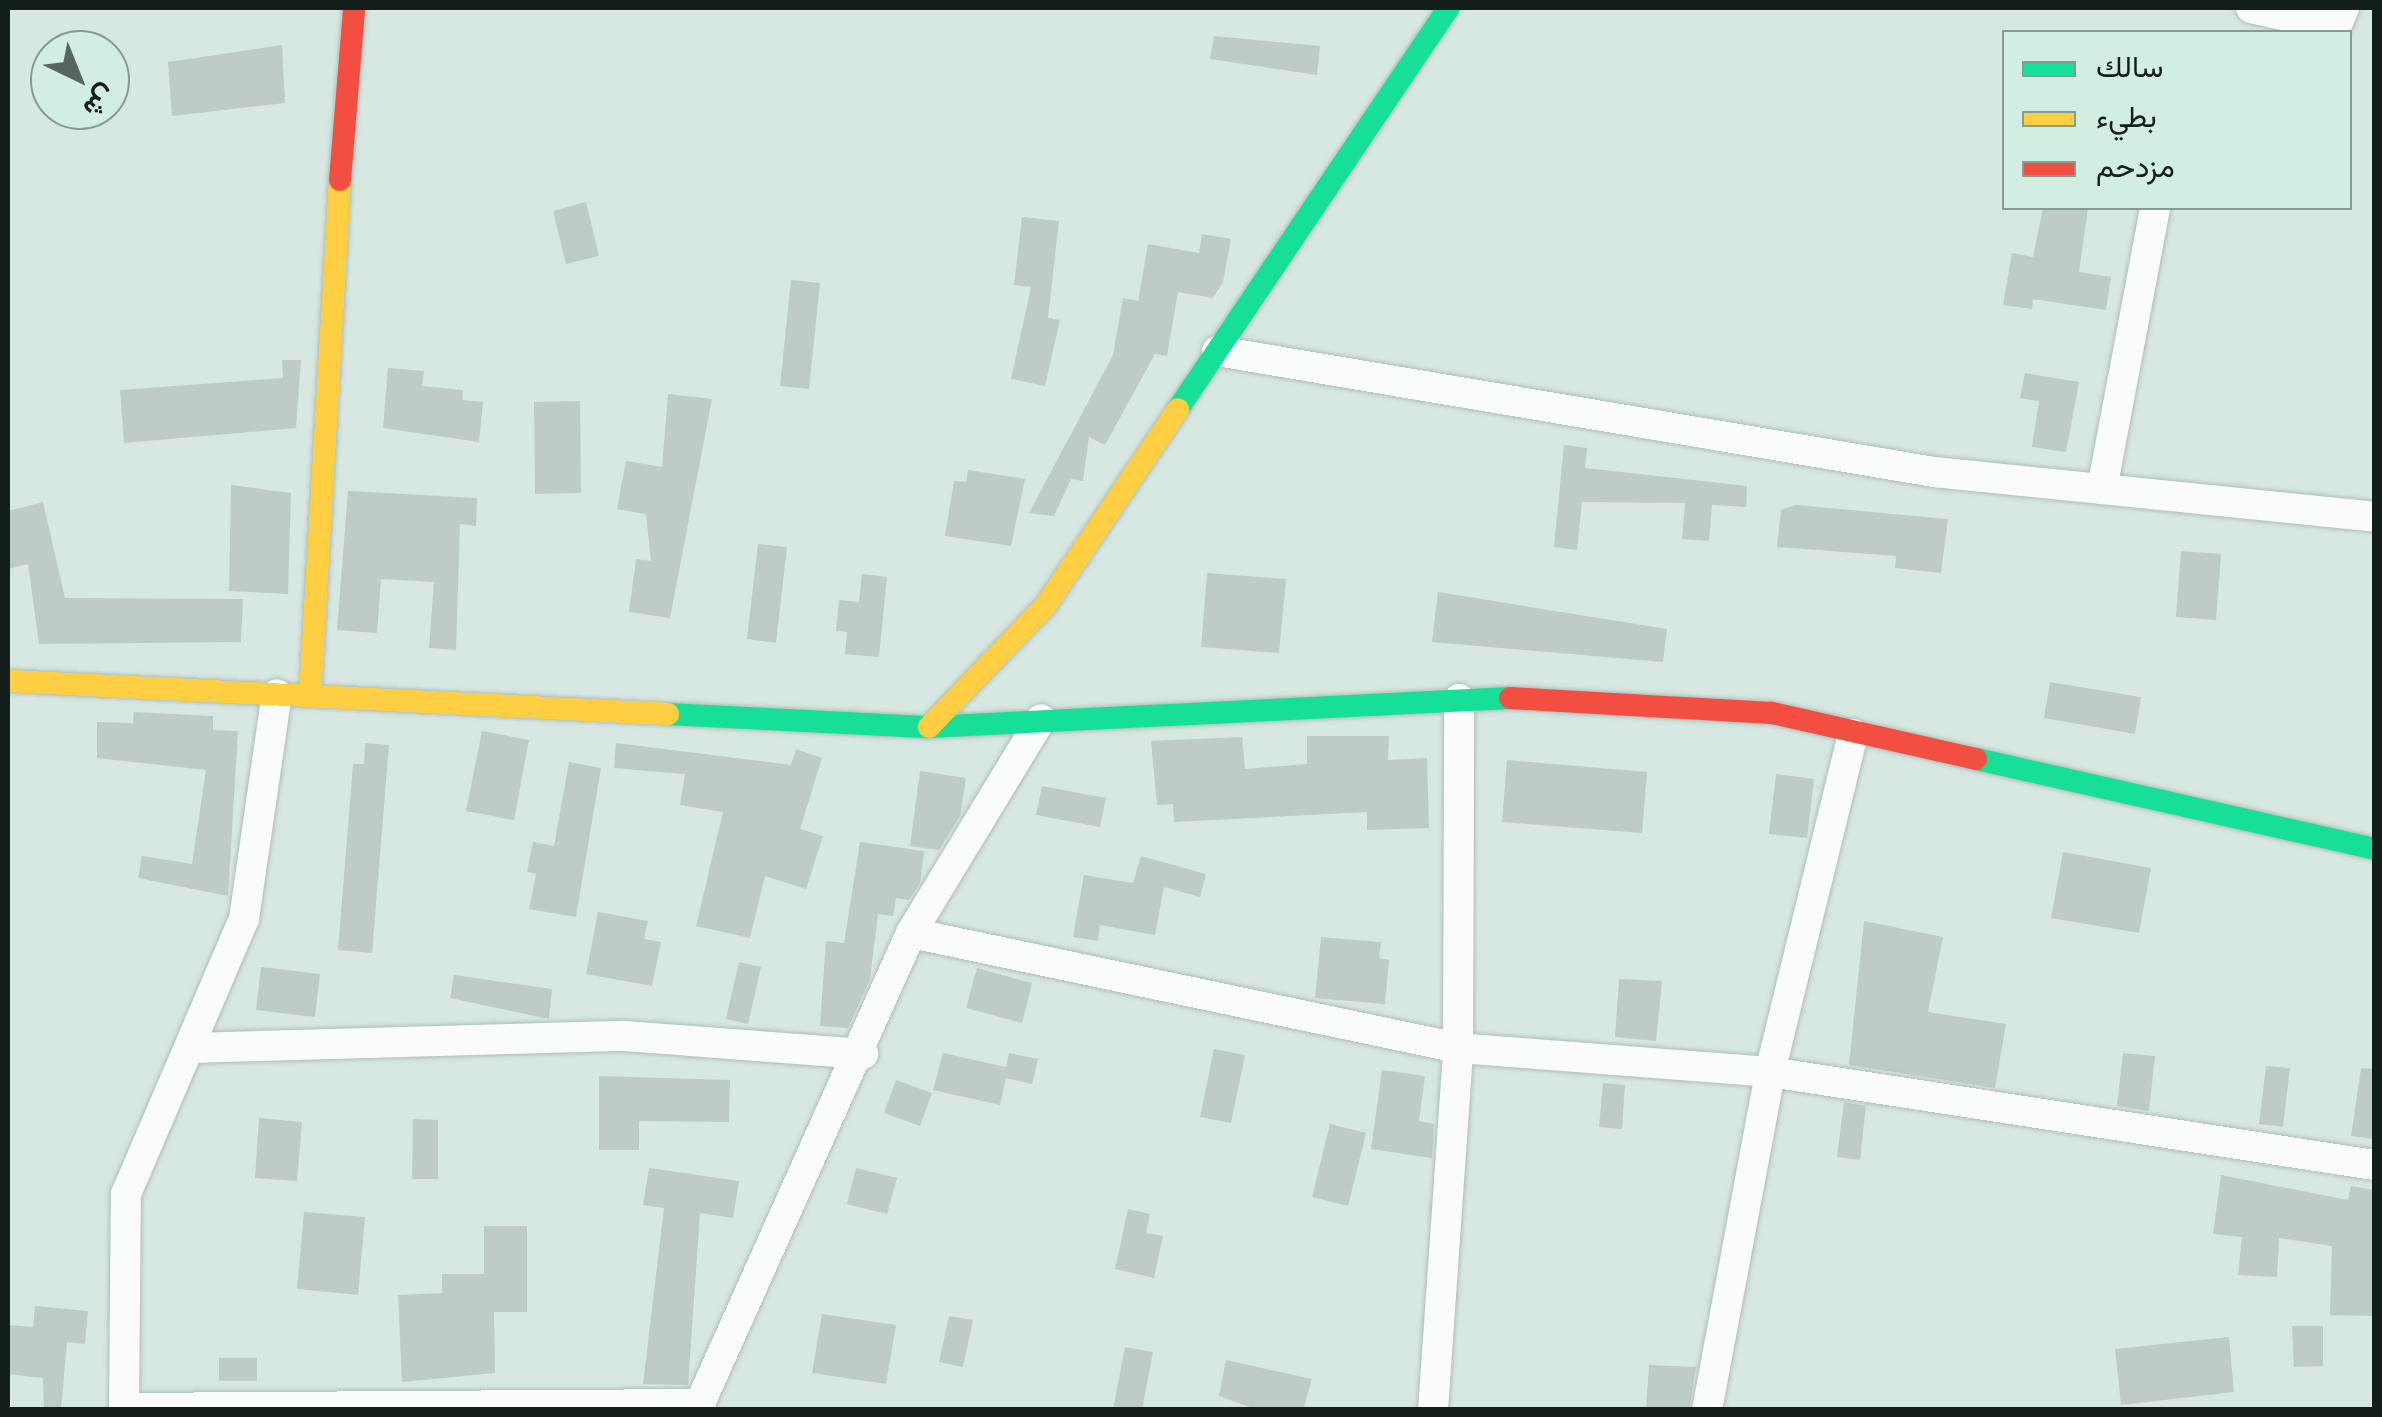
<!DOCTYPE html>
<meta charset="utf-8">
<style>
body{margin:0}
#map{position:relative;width:2382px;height:1417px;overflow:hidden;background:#d7e8e2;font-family:"Alegreya Sans",Vazirmatn,sans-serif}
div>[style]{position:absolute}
.building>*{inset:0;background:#becbc6}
.roads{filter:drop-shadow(0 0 2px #b0bdb8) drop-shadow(0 0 2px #b0bdb8)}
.street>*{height:30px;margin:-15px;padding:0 15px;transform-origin:15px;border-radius:15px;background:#f9fcfb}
.fast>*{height:22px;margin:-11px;padding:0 11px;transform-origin:11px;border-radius:11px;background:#16e098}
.slow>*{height:22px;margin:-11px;padding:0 11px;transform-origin:11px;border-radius:11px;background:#ffcf43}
.jam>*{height:22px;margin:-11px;padding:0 11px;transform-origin:11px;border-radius:11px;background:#f24e42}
span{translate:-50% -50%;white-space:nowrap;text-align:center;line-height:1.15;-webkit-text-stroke:10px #d1eee3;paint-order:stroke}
.frame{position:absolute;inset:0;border:10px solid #131e1a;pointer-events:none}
.legend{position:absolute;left:2002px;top:30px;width:350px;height:180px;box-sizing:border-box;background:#d1eee3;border:2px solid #859b93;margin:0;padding:12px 18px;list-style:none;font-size:30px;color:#131e1a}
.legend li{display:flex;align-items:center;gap:20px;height:50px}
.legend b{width:50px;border:2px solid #859b93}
.north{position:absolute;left:30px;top:30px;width:100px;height:100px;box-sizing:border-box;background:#d1eee3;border:2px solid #859b93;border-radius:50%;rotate:137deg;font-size:28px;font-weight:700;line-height:40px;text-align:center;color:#131e1a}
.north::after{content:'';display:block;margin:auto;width:35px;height:45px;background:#586560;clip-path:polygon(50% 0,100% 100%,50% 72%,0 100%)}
</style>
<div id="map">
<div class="building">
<i style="clip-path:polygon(1214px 36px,1320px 46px,1317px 75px,1210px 59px)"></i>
<i style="clip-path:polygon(282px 45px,285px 103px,172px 116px,168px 62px)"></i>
<i style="clip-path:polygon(586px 202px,599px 256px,566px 264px,553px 211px)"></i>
<i style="clip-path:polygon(2043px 208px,2088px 208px,2079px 272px,2111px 277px,2106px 310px,2033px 299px,2032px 309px,2003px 305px,2012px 253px,2033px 257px)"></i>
<i style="clip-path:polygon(1022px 217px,1059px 221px,1048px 318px,1060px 320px,1045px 386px,1011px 379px,1031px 287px,1014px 285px)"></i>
<i style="clip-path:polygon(1202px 234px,1231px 239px,1223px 282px,1213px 298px,1178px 292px,1167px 356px,1155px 354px,1105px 445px,1089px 437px,1083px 481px,1071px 479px,1054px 516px,1029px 513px,1113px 355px,1123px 298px,1138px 301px,1148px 244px,1199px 253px)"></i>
<i style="clip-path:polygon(791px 280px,820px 283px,809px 389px,780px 386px)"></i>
<i style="clip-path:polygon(282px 360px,301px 360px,296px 428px,124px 443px,120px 390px,283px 378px)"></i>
<i style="clip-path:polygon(388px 368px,424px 371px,422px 386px,463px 390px,462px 400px,483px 402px,479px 442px,383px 428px)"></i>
<i style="clip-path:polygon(2025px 373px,2079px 382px,2066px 452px,2032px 447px,2039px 401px,2020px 398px)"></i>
<i style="clip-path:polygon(668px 394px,712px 399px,670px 618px,629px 612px,636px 559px,651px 561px,646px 514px,617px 509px,626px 461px,662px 467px)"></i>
<i style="clip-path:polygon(580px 401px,581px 493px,535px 494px,534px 402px)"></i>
<i style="clip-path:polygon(1564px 445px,1587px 448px,1585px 468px,1747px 486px,1746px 507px,1712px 505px,1709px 541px,1682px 539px,1685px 503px,1582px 502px,1577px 550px,1554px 547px)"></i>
<i style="clip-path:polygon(968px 470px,1025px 479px,1011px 546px,945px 536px,954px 481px,966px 482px)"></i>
<i style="clip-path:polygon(231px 485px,291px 493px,288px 594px,229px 591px)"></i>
<i style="clip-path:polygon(348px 491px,477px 498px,476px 526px,460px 524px,456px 650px,429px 648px,434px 582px,381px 579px,377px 633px,337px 630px)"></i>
<i style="clip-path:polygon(43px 502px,65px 598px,243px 599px,241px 642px,39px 644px,28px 564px,8px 569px,8px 511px)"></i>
<i style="clip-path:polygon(1796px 505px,1948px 519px,1941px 573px,1895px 568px,1896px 556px,1777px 547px,1781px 510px)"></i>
<i style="clip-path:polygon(758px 544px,787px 547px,776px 643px,747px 639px)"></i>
<i style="clip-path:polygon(2181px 551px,2221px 554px,2216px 620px,2176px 617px)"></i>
<i style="clip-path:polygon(1207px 573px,1286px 579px,1279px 653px,1201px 647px)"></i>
<i style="clip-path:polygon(862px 574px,887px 577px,879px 657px,845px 654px,847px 632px,836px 631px,839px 600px,859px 602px)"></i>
<i style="clip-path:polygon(1438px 592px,1667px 629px,1663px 662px,1432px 642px)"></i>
<i style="clip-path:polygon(2050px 682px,2141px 697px,2135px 734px,2044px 718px)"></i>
<i style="clip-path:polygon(134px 712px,213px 716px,213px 730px,238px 731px,228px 896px,138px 878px,142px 856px,192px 864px,206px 770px,97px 758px,97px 722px,133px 723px)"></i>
<i style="clip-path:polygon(482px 731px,529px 740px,514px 820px,466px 811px)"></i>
<i style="clip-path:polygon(1307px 736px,1389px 736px,1388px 760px,1427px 758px,1429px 828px,1367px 830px,1367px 812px,1174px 822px,1173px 804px,1157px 805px,1151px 741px,1242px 737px,1245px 769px,1307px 764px)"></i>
<i style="clip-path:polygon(365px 743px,389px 745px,372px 953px,338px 950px,353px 764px,364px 764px)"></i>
<i style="clip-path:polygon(616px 743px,791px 765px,796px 749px,822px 758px,800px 829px,823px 836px,806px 889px,765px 876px,750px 938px,696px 926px,723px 812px,680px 805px,685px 774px,614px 768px)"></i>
<i style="clip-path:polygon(1507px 760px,1647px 772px,1642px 833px,1502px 822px)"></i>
<i style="clip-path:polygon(569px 762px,601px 768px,576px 917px,529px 909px,536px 874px,527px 872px,533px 842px,554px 846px)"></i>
<i style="clip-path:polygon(920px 771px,966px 778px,960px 816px,939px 850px,910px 846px)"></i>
<i style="clip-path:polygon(1776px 774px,1814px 779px,1807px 838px,1769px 834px)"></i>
<i style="clip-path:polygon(1042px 786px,1106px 798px,1100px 827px,1036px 815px)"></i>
<i style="clip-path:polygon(860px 842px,924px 851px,920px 883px,909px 900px,896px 898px,893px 916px,878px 914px,870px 979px,848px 1028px,820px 1026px,826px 941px,844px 943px)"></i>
<i style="clip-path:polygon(2063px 852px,2151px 868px,2139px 933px,2051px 918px)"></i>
<i style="clip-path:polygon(1141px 856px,1206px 874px,1200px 897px,1164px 887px,1155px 935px,1100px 925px,1098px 941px,1073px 937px,1084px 875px,1133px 883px)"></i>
<i style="clip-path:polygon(598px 912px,648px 921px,644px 939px,661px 942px,652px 986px,586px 974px)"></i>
<i style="clip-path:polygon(1864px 921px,1943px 937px,1928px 1012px,2006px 1024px,1995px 1088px,1849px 1065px)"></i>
<i style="clip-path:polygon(1321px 937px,1381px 942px,1379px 958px,1389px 960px,1385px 1004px,1315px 998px)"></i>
<i style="clip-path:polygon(739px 962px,761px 967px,748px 1024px,726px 1019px)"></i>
<i style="clip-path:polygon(261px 967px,320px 974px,315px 1017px,256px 1010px)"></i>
<i style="clip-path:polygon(977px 968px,1032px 983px,1022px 1023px,966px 1008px)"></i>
<i style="clip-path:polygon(454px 975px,552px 989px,549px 1019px,450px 998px)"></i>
<i style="clip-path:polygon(1619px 979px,1662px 981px,1656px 1041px,1615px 1037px)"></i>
<i style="clip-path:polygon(1214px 1049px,1245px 1055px,1231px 1123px,1200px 1117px)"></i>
<i style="clip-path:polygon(943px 1053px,1006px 1067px,1009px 1053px,1038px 1059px,1032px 1084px,1006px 1078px,1000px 1105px,933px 1090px)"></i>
<i style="clip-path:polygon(2123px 1053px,2155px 1056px,2149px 1111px,2117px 1106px)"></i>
<i style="clip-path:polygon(2266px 1066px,2290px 1068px,2283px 1127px,2259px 1124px)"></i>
<i style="clip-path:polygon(2361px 1068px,2374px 1069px,2374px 1139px,2351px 1136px)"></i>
<i style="clip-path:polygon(1382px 1070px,1425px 1076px,1419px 1121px,1434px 1124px,1432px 1158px,1371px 1149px)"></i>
<i style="clip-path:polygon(599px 1076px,730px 1080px,729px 1122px,639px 1121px,639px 1150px,599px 1150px)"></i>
<i style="clip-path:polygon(896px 1080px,932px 1093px,920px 1126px,884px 1113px)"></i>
<i style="clip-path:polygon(1603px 1083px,1625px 1085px,1622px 1129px,1599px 1127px)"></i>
<i style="clip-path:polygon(1844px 1102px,1866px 1106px,1860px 1160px,1837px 1157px)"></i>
<i style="clip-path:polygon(259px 1118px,302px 1122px,297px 1181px,255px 1178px)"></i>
<i style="clip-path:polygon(413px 1119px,438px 1120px,438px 1179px,412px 1179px)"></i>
<i style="clip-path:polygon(1330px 1124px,1366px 1133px,1348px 1206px,1312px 1197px)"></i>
<i style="clip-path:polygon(649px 1168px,739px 1181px,733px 1218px,700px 1213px,688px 1385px,643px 1384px,664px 1208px,643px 1205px)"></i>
<i style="clip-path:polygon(856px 1168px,897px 1178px,887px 1214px,847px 1204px)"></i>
<i style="clip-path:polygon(2221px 1175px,2348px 1200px,2351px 1186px,2374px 1190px,2372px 1316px,2330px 1315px,2332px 1246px,2279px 1238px,2277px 1277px,2238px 1275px,2242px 1237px,2213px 1234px)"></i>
<i style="clip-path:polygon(1128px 1209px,1150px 1214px,1146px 1233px,1163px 1236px,1154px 1278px,1115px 1269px)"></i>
<i style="clip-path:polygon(304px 1212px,365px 1217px,358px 1295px,297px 1289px)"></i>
<i style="clip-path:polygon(484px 1226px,527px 1226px,527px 1312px,494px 1312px,495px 1373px,402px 1382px,398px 1295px,442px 1293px,442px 1274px,484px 1274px)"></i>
<i style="clip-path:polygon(35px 1306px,88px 1311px,85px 1344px,67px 1342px,61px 1410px,44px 1410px,43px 1378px,8px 1374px,8px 1325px,33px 1327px)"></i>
<i style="clip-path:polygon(822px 1314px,896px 1325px,886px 1384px,812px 1373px)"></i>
<i style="clip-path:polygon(949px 1316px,973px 1320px,963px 1367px,939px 1362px)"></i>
<i style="clip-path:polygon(2292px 1326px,2323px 1326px,2323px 1366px,2294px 1367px)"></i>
<i style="clip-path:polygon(2229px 1337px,2234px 1392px,2121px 1405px,2115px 1349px)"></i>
<i style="clip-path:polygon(1125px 1347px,1153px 1352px,1142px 1410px,1113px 1410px)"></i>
<i style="clip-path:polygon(219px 1358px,257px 1358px,257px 1381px,219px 1381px)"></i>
<i style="clip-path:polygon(1226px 1360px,1312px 1379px,1303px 1410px,1258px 1410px,1219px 1396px)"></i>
<i style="clip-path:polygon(1649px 1365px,1696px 1367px,1689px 1410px,1646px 1410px)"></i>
</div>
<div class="roads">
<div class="street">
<i style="left:2251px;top:8px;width:87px;rotate:12.6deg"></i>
<i style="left:2336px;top:27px;width:21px;rotate:-67deg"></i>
<i style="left:1217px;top:351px;width:727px;rotate:9.58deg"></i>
<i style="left:1934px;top:472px;width:442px;rotate:5.8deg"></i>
<i style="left:2102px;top:489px;width:286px;rotate:-79.3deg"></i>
<i style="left:911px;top:933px;width:559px;rotate:11.87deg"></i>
<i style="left:1458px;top:1048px;width:313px;rotate:4.4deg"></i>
<i style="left:1770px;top:1072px;width:611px;rotate:8.75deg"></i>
<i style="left:189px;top:1048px;width:436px;rotate:-1.6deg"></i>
<i style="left:625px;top:1036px;width:239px;rotate:4.3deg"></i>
<i style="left:124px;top:1408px;width:577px;rotate:-0.4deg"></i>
<i style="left:124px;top:1410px;width:216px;rotate:-89.5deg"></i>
<i style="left:126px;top:1194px;width:299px;rotate:-66.8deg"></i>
<i style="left:244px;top:919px;width:227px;rotate:-81.7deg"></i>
<i style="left:697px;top:1410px;width:523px;rotate:-65.84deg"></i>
<i style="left:911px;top:933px;width:250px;rotate:-58.7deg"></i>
<i style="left:1433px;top:1410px;width:363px;rotate:-86deg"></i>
<i style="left:1458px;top:1048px;width:349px;rotate:-89.8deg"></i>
<i style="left:1707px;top:1410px;width:344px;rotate:-79.4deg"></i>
<i style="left:1770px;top:1072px;width:348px;rotate:-76.2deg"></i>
</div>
<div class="fast">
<i style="left:1178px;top:409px;width:483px;rotate:-56deg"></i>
<i style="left:668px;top:714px;width:261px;rotate:2.9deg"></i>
<i style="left:929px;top:727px;width:582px;rotate:-2.86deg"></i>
<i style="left:1976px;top:759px;width:408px;rotate:12.7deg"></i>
</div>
<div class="slow">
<i style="left:8px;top:681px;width:661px;rotate:2.86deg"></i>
<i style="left:310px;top:696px;width:517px;rotate:-86.67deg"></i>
<i style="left:929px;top:727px;width:169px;rotate:-46.2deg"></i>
<i style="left:1046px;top:605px;width:236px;rotate:-56deg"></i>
</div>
<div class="jam">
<i style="left:340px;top:180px;width:173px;rotate:-85.3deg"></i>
<i style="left:1510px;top:698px;width:262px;rotate:3.3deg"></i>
<i style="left:1772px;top:713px;width:209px;rotate:12.7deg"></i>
</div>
</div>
<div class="frame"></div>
<ul class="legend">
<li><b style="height:12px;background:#16e098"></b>سالك</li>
<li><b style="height:12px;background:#ffcf43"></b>بطيء</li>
<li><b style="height:12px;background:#f24e42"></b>مزدحم</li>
</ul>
<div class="north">ش</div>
</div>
